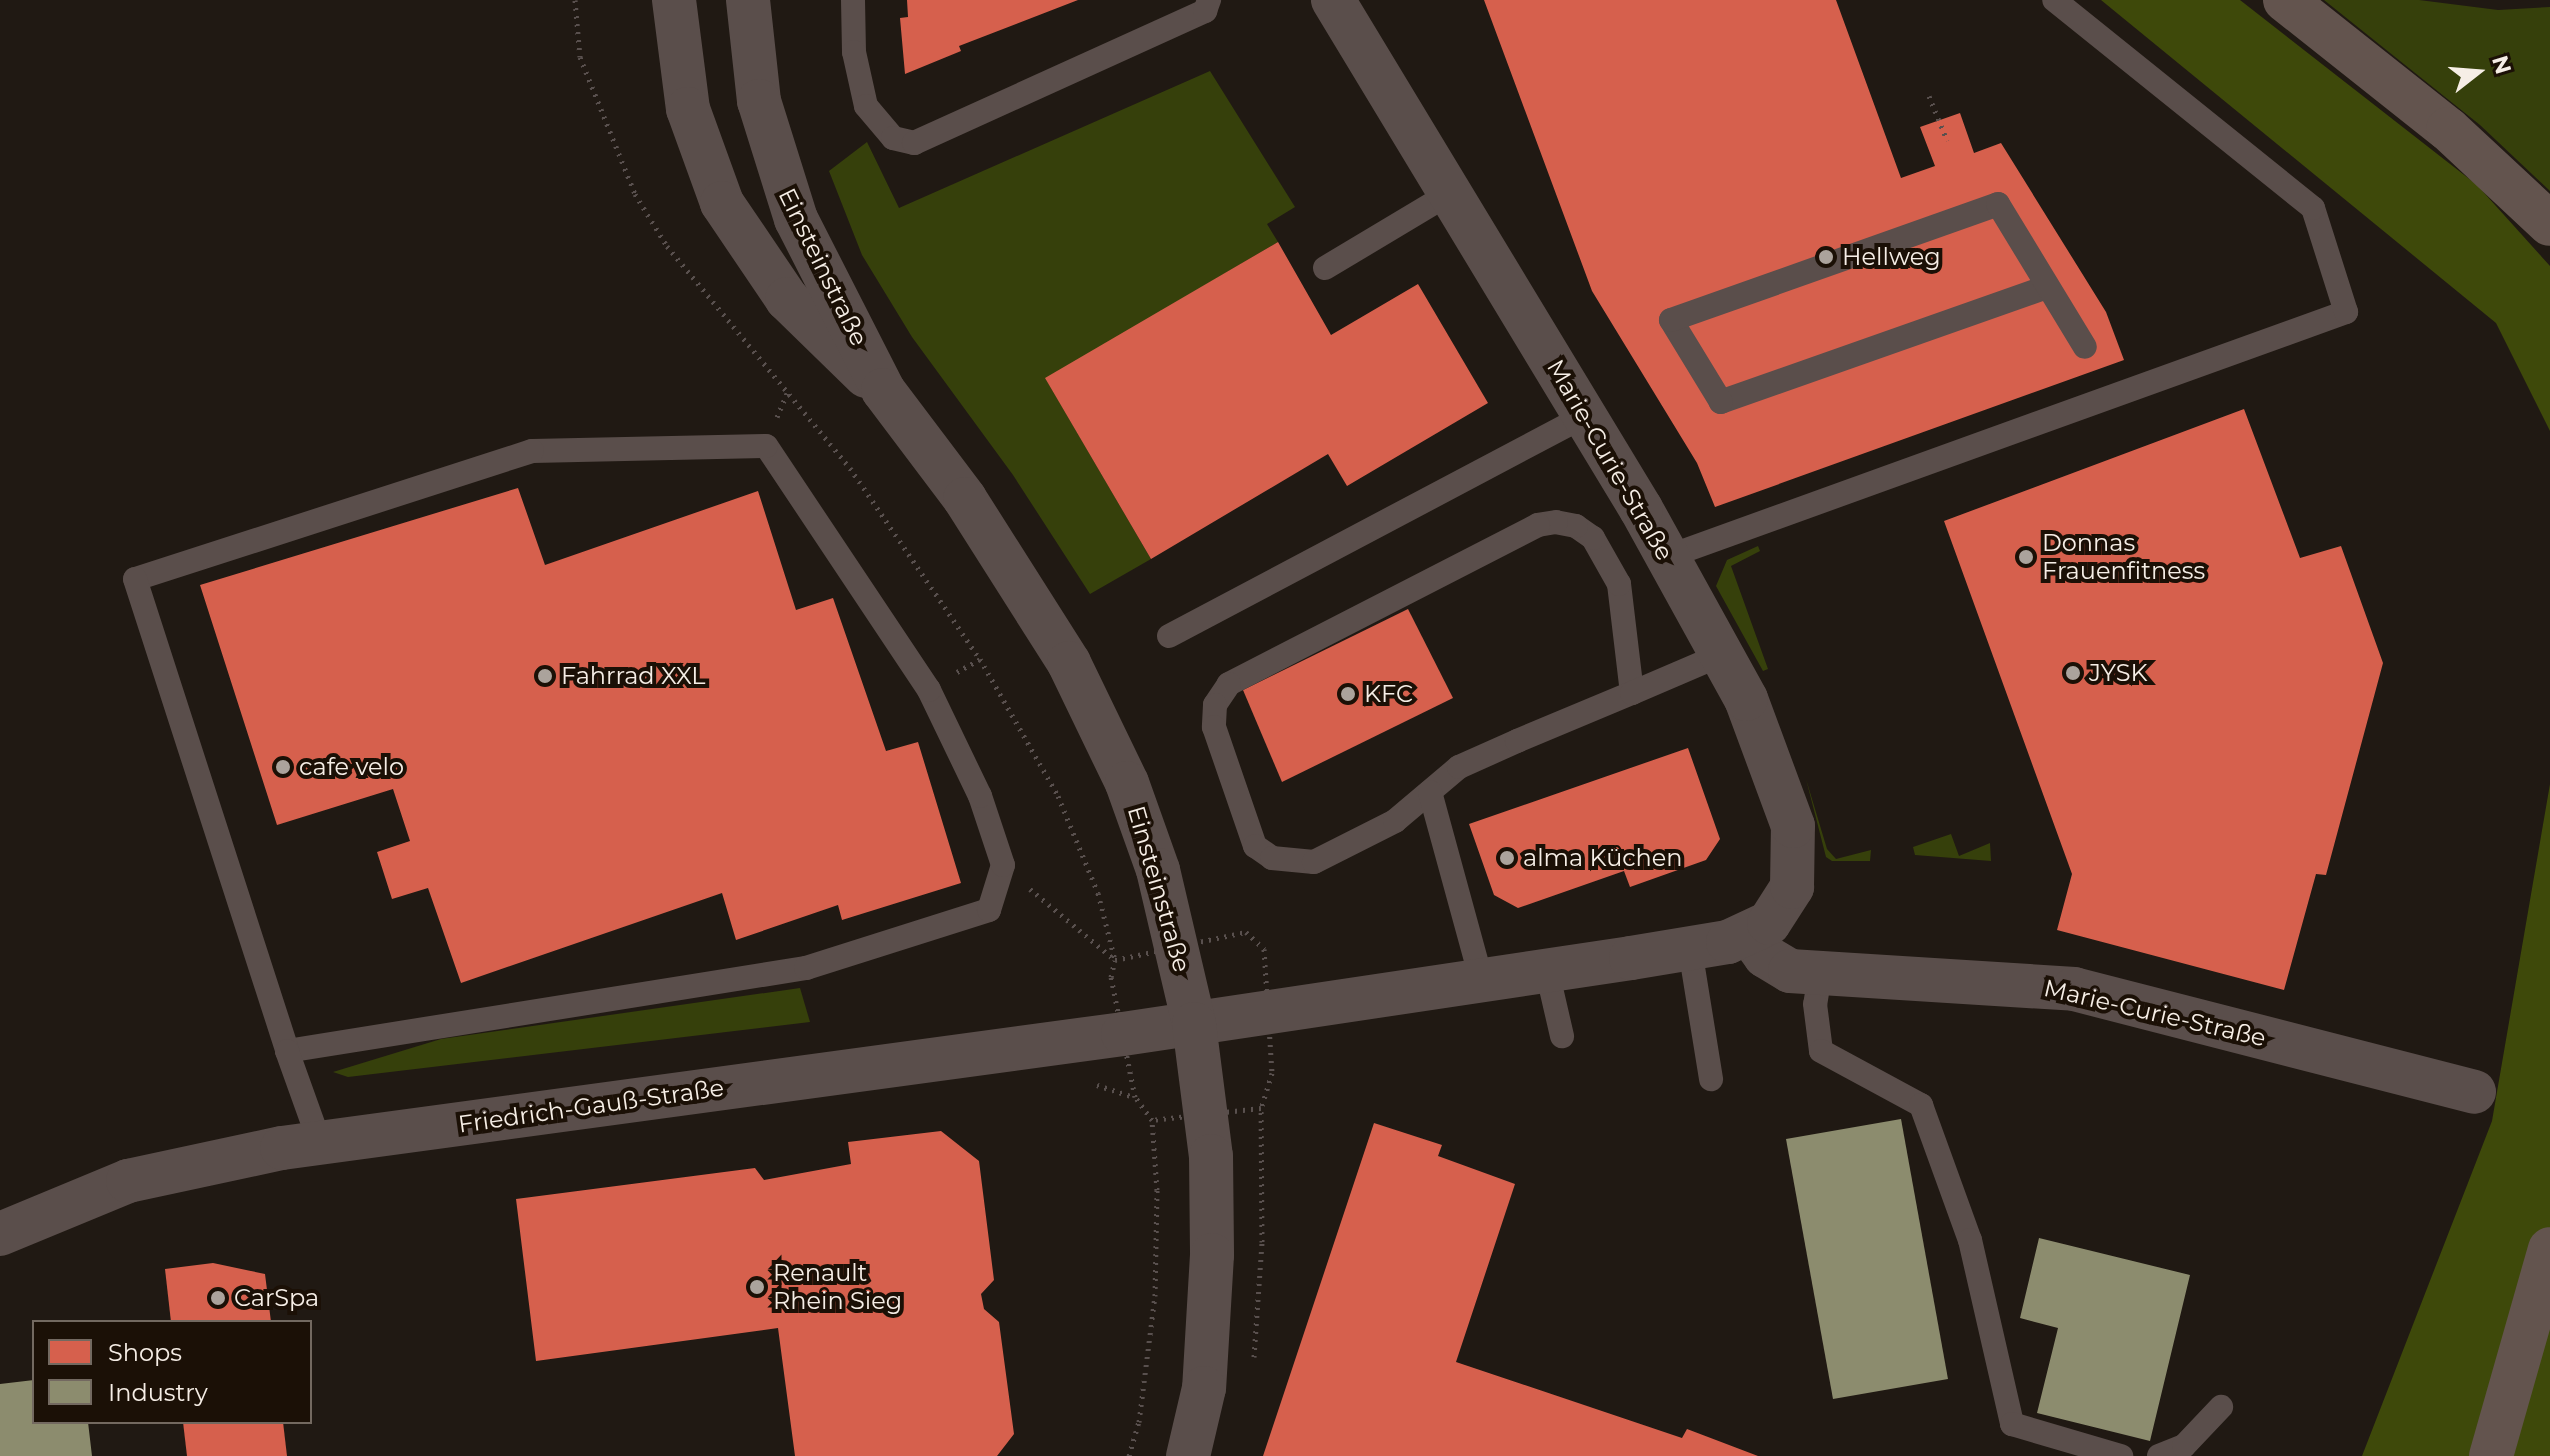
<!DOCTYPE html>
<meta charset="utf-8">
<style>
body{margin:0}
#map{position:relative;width:2550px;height:1456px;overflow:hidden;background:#201913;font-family:Montserrat,sans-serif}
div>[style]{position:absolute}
.green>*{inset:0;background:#36400b}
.forest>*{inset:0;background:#3e490a}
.shops>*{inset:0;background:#d6604d}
.industry>*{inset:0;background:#8c8c6e}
.path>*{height:5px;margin-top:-2.5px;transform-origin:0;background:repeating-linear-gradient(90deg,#59504e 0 2px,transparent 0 8px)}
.service>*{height:24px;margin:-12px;padding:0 12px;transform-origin:12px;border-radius:12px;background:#5a4e4b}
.minor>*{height:44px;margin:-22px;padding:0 22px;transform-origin:22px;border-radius:22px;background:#5a4e4b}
.tertiary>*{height:44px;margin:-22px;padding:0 22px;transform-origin:22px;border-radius:22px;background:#5a4e4b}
.motorway>*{height:44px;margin:-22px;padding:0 22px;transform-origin:22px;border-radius:22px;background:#63544e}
.dots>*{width:22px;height:22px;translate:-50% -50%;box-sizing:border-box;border:4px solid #1b1006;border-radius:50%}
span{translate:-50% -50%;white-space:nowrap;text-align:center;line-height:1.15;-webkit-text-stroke:8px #1b1006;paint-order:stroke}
.poi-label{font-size:24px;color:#f6eee6}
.left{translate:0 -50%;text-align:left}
.street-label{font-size:24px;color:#f6eee6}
.legend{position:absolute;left:32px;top:1320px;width:280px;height:104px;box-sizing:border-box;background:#1b1006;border:2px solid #736960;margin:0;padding:10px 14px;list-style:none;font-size:24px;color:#f6eee6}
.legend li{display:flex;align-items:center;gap:16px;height:40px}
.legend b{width:40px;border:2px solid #736960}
.north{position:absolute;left:2438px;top:32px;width:80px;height:80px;-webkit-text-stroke:6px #1b1006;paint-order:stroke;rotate:73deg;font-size:22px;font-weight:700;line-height:32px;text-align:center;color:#f6eee6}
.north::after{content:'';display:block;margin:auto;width:28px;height:36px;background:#f6eee6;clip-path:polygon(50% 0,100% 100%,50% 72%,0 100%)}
</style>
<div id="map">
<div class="green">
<i style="clip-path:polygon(2324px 0,2419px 0,2498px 10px,2550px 7px,2550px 191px,2480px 125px)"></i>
<i style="clip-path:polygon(1210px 71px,1295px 207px,1267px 224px,1278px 242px,1046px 379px,1151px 559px,1090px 594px,1013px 475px,912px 337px,862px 255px,829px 171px,867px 142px,899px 208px)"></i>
<i style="clip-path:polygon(1758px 546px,1760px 551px,1731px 566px,1768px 669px,1763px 671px,1716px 586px,1727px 560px)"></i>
<i style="clip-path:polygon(1806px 779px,1827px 849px,1836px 859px,1871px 850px,1870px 861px,1832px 861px,1826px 857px)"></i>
<i style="clip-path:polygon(1951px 834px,1959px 856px,1990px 843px,1991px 861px,1915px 855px,1913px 847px)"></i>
<i style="clip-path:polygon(800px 988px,810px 1022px,348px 1077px,333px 1072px,441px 1039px)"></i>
</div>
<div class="forest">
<i style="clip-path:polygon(2101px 0,2240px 0,2477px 185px,2550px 266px,2550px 431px,2496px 323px)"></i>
<i style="clip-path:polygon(2550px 784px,2550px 1456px,2362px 1456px,2492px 1121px)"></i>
</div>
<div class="shops">
<i style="clip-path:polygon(907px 0,1078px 0,959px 46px,961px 51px,905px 74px,900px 18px,908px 17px)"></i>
<i style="clip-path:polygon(1484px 0,1836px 0,1901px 178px,1935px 166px,1920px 127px,1960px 113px,1974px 153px,2001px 143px,2106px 312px,2124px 360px,1715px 507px,1697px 463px,1592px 291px)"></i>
<i style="clip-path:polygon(1278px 242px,1331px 335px,1418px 284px,1488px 403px,1347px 486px,1328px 454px,1151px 559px,1045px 378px)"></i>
<i style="clip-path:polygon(2244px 409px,2300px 558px,2341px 546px,2383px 663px,2326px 875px,2316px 874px,2284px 990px,2057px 930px,2072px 874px,1944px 521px)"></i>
<i style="clip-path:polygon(518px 488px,545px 565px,758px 491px,796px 610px,833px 598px,886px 751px,918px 742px,961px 883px,842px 920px,838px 905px,736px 940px,722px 893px,461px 983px,428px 888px,392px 899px,377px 852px,410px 841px,393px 789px,277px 825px,200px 585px)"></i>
<i style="clip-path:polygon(1408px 609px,1453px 698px,1282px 782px,1243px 690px)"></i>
<i style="clip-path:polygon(1688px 748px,1720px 839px,1706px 860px,1630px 887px,1624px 871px,1518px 908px,1494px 895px,1469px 824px)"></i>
<i style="clip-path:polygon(1374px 1123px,1442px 1145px,1438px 1156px,1515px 1184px,1456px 1362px,1682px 1438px,1687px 1429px,1758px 1456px,1263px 1456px)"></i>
<i style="clip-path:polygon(941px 1131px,979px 1161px,994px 1280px,981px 1294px,984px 1309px,999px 1322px,1014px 1434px,997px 1456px,795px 1456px,778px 1328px,536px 1361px,516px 1199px,755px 1168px,764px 1180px,851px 1164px,848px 1142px)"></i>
<i style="clip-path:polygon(213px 1263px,265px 1274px,271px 1322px,171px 1322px,165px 1269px)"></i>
<i style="clip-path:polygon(183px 1422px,283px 1422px,287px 1456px,187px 1456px)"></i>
</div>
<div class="industry">
<i style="clip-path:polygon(1901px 1119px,1948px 1379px,1833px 1399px,1786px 1139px)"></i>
<i style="clip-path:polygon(2039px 1238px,2190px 1275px,2150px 1441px,2037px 1413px,2058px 1328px,2020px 1318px)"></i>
<i style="clip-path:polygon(34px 1380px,34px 1422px,88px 1422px,92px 1456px,0 1456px,0 1384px)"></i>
</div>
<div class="path">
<i style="left:575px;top:0;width:57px;rotate:85deg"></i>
<i style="left:580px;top:57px;width:148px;rotate:68.1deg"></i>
<i style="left:635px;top:194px;width:61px;rotate:58.4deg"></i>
<i style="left:667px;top:246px;width:288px;rotate:50.5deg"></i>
<i style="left:850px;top:468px;width:231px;rotate:55.8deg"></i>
<i style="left:980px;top:659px;width:158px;rotate:60.3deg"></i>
<i style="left:1058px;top:796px;width:105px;rotate:67.6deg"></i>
<i style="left:1098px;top:893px;width:69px;rotate:75.8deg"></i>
<i style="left:1929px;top:96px;width:48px;rotate:67.8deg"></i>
<i style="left:777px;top:417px;width:26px;rotate:-67deg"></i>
<i style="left:957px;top:672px;width:26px;rotate:-29deg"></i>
<i style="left:1030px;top:889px;width:111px;rotate:39.9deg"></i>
<i style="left:1246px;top:932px;width:25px;rotate:43deg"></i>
<i style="left:1264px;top:949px;width:124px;rotate:86.3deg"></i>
<i style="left:1272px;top:1073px;width:37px;rotate:107deg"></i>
<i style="left:1261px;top:1108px;width:110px;rotate:173.7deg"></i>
<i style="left:1152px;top:1120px;width:29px;rotate:-126deg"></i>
<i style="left:1135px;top:1097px;width:122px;rotate:-101.3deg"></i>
<i style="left:1111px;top:977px;width:17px;rotate:-77deg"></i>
<i style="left:1115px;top:960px;width:134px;rotate:-12.1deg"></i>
<i style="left:1097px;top:1085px;width:40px;rotate:18deg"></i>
<i style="left:1254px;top:1357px;width:115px;rotate:-86deg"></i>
<i style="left:1262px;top:1242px;width:134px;rotate:-90.4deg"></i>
<i style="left:1129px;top:1456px;width:35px;rotate:-74deg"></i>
<i style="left:1139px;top:1422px;width:127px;rotate:-82.8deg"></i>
<i style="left:1155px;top:1296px;width:106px;rotate:-88.9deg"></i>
<i style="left:1157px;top:1190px;width:70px;rotate:-94.1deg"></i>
</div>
<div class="service">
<i style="left:853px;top:0;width:52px;rotate:88.9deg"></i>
<i style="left:854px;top:52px;width:55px;rotate:77.5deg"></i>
<i style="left:866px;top:106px;width:42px;rotate:49.8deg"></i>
<i style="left:893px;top:138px;width:22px;rotate:13deg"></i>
<i style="left:914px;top:143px;width:320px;rotate:-24.4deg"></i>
<i style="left:1205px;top:11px;width:12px;rotate:-70deg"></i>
<i style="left:1325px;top:268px;width:148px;rotate:-30.9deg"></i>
<i style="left:2047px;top:287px;width:346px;rotate:160.6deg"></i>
<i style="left:1721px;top:402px;width:96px;rotate:-121.4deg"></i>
<i style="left:1671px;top:320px;width:347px;rotate:-19.5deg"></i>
<i style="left:1998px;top:204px;width:167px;rotate:58.7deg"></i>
<i style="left:1667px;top:557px;width:722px;rotate:-19.84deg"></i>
<i style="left:2346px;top:312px;width:109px;rotate:-107.6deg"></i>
<i style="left:2313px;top:208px;width:332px;rotate:-141.2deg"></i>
<i style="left:1169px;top:636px;width:470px;rotate:-27.9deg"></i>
<i style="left:1632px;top:693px;width:110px;rotate:-96.8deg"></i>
<i style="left:1619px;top:584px;width:53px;rotate:-119.5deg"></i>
<i style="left:1593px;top:538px;width:21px;rotate:-145deg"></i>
<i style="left:1576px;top:526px;width:20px;rotate:-169deg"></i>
<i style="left:1556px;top:522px;width:18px;rotate:171deg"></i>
<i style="left:1538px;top:525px;width:348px;rotate:152.8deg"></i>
<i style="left:1229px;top:684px;width:25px;rotate:124deg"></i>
<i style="left:1215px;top:705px;width:22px;rotate:93deg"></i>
<i style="left:1214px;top:727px;width:126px;rotate:71deg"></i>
<i style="left:1255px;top:846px;width:21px;rotate:35deg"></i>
<i style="left:1272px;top:858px;width:42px;rotate:5.4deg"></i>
<i style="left:1314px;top:862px;width:91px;rotate:-26.8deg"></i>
<i style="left:1395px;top:821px;width:84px;rotate:-40.2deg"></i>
<i style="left:1459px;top:767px;width:64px;rotate:-24.1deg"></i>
<i style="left:1517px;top:741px;width:125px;rotate:-22.7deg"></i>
<i style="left:1632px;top:693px;width:99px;rotate:-23.2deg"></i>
<i style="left:1430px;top:792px;width:194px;rotate:74.7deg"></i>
<i style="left:1690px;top:949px;width:132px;rotate:80.8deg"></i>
<i style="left:1547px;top:971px;width:67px;rotate:77deg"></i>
<i style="left:1820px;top:974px;width:30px;rotate:99deg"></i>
<i style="left:1815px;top:1004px;width:47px;rotate:82.7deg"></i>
<i style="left:1821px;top:1051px;width:114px;rotate:28.4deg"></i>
<i style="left:1921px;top:1105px;width:144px;rotate:70.1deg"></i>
<i style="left:1970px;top:1240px;width:189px;rotate:77.1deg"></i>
<i style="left:2012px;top:1424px;width:114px;rotate:16.4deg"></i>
<i style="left:287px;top:1051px;width:526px;rotate:-9.09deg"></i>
<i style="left:806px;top:968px;width:192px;rotate:-17.6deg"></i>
<i style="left:989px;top:910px;width:47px;rotate:-72.7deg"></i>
<i style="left:1003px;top:865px;width:73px;rotate:-108.4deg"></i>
<i style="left:980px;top:796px;width:118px;rotate:-115.7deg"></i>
<i style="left:929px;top:690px;width:293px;rotate:-123.7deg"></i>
<i style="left:766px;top:446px;width:234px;rotate:178.8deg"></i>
<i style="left:532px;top:451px;width:417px;rotate:162.1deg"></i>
<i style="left:135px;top:579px;width:496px;rotate:72.1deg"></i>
<i style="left:287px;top:1051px;width:98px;rotate:70.3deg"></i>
<i style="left:2159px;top:1456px;width:27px;rotate:-22deg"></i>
<i style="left:2184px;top:1446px;width:54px;rotate:-46.5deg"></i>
</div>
<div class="minor">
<i style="left:1750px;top:935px;width:26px;rotate:54deg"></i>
<i style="left:1765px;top:956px;width:29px;rotate:31deg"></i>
<i style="left:1790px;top:971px;width:285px;rotate:3.6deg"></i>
<i style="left:2074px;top:989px;width:413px;rotate:14.4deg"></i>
<i style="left:0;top:1234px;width:139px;rotate:-22.5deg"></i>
<i style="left:128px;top:1181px;width:157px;rotate:-12.1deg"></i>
<i style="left:282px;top:1148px;width:849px;rotate:-7.72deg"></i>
<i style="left:1123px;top:1034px;width:514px;rotate:-8.51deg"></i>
<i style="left:1631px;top:958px;width:98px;rotate:-9.4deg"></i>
<i style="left:1728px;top:942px;width:45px;rotate:-24.9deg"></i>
<i style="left:1769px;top:923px;width:43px;rotate:-57.4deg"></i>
<i style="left:1792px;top:887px;width:61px;rotate:-89.1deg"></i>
<i style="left:1793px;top:826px;width:135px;rotate:-110.3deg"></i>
<i style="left:1746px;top:699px;width:217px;rotate:-118.9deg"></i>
<i style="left:1641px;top:509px;width:595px;rotate:-121.18deg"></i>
</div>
<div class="tertiary">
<i style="left:674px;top:0;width:110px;rotate:82.7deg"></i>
<i style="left:688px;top:109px;width:100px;rotate:70.1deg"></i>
<i style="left:722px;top:203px;width:116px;rotate:55.9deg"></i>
<i style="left:787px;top:299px;width:110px;rotate:44.3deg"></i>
<i style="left:748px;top:0;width:102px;rotate:83.8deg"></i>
<i style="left:759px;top:101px;width:124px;rotate:72.6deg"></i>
<i style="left:796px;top:219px;width:192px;rotate:63deg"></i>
<i style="left:883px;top:390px;width:136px;rotate:53deg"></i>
<i style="left:965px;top:499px;width:194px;rotate:57.6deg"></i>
<i style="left:1069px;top:663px;width:133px;rotate:64.2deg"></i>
<i style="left:1127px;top:783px;width:92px;rotate:70.4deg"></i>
<i style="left:1158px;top:870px;width:158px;rotate:76.8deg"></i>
<i style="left:1194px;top:1024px;width:133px;rotate:82.7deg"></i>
<i style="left:1211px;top:1156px;width:99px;rotate:89.4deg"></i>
<i style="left:1212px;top:1255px;width:133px;rotate:93.4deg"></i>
<i style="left:1204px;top:1388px;width:70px;rotate:103.2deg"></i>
</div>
<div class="motorway">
<i style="left:2285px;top:0;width:208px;rotate:38.4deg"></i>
<i style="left:2448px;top:129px;width:139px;rotate:43deg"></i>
<i style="left:2491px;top:1456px;width:215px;rotate:-74.1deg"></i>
</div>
<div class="dots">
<i style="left:1826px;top:257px;background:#aba39c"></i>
<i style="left:2026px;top:557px;background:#aba39c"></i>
<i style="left:2073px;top:673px;background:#aba39c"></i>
<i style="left:545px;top:676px;background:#aba39c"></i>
<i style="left:1348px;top:694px;background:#aba39c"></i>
<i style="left:283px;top:767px;background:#aba39c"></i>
<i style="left:1507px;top:858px;background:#aba39c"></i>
<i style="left:757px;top:1287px;background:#aba39c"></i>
<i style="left:218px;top:1298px;background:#aba39c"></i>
</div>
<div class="poi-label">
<span class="left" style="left:1842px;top:257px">Hellweg</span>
<span class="left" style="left:2042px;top:557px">Donnas<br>Frauenfitness</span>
<span class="left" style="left:2089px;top:673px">JYSK</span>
<span class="left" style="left:561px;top:676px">Fahrrad XXL</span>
<span class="left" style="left:1364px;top:694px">KFC</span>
<span class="left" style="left:299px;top:767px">cafe velo</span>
<span class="left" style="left:1523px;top:858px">alma Küchen</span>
<span class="left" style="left:773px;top:1287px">Renault<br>Rhein Sieg</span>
<span class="left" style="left:234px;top:1298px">CarSpa</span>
</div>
<div class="street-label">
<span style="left:823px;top:267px;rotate:64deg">Einsteinstraße</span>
<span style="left:1610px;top:460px;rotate:60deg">Marie-Curie-Straße</span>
<span style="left:1159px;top:889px;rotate:74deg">Einsteinstraße</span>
<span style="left:2155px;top:1013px;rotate:13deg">Marie-Curie-Straße</span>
<span style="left:591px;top:1106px;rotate:-8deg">Friedrich-Gauß-Straße</span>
</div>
<ul class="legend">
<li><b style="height:22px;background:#d6604d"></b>Shops</li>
<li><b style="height:22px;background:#8c8c6e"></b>Industry</li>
</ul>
<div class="north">N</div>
</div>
